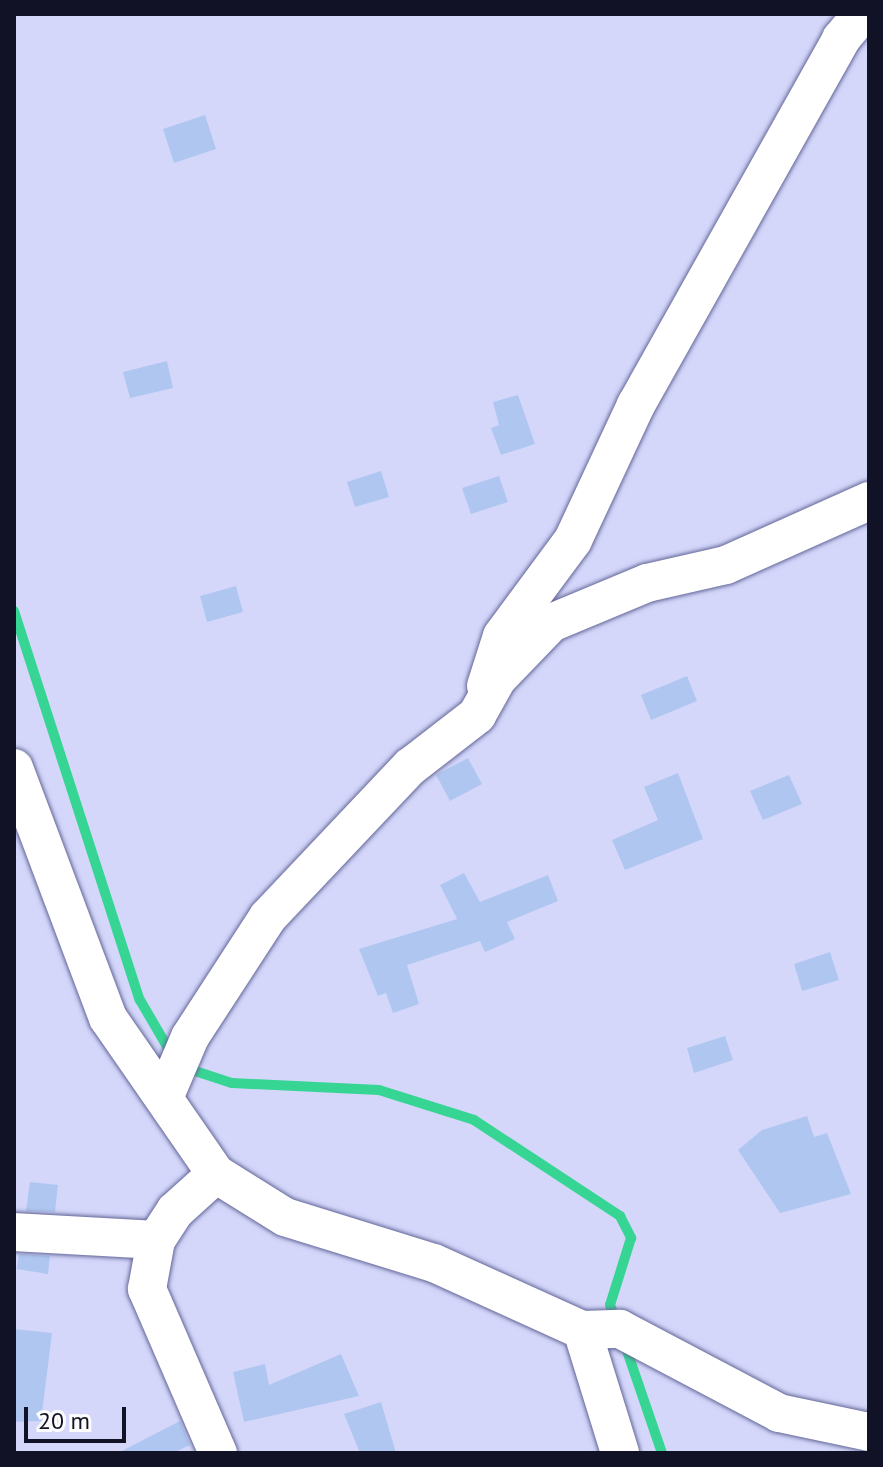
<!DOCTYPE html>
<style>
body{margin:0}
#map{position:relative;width:883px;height:1467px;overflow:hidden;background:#d4d7fa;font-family:"PT Sans",sans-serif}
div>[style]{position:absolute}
.stream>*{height:10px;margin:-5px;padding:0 5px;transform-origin:5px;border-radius:5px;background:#37d594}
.building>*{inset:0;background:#afc7f0}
.roads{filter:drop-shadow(0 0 2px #636698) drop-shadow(0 0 2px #636698)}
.minor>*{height:38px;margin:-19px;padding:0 19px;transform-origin:19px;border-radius:19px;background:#fff}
span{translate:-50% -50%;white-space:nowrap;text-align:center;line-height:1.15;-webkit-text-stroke:7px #fbfbfb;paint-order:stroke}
.frame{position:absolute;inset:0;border:16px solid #121226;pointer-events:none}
.scale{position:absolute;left:24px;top:1407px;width:102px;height:36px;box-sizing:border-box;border:4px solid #121226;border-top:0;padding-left:10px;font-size:24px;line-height:28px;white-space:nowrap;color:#121226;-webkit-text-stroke:6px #fbfbfb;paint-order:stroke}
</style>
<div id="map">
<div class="stream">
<i style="left:14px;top:611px;width:409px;rotate:72.1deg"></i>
<i style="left:140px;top:1000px;width:64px;rotate:59.8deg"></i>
<i style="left:186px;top:1068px;width:48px;rotate:18.1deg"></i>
<i style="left:232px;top:1083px;width:147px;rotate:2.7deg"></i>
<i style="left:379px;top:1090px;width:100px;rotate:17.5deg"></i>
<i style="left:474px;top:1120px;width:175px;rotate:33.3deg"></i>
<i style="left:620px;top:1216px;width:25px;rotate:63deg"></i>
<i style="left:631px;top:1238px;width:70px;rotate:107.4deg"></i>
<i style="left:610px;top:1305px;width:19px;rotate:69deg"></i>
<i style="left:625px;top:1345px;width:114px;rotate:71.1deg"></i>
</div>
<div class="building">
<i style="clip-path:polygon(205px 115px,216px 149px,174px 163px,163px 129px)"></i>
<i style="clip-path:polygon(167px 361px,173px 388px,130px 398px,123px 372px)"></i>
<i style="clip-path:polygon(518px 395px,535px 444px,501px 455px,491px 428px,499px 425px,493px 402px)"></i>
<i style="clip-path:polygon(381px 471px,389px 497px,355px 507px,347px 482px)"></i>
<i style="clip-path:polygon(499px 476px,508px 502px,471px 514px,462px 488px)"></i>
<i style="clip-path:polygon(236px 586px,243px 612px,207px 622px,200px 596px)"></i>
<i style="clip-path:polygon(687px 676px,697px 701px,651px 720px,641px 695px)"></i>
<i style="clip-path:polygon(468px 758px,482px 784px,450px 801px,436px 775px)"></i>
<i style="clip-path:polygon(678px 773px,703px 839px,625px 870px,612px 840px,658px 820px,644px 787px)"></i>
<i style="clip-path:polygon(789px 775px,802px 804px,763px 820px,750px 791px)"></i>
<i style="clip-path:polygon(464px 873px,480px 902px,548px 875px,558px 901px,507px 922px,515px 939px,485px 952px,480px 941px,407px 965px,419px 1004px,393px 1013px,386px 993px,378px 996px,359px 949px,457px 919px,440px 885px)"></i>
<i style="clip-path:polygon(830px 952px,839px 980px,802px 991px,794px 964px)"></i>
<i style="clip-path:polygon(725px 1036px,733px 1060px,694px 1073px,687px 1048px)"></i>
<i style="clip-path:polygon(807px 1116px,814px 1137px,827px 1133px,851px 1194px,780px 1213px,738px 1150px,762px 1130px)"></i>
<i style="clip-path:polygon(30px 1182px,58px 1185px,55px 1212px,26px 1211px)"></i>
<i style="clip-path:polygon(19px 1254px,50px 1256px,48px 1274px,17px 1269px)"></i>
<i style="clip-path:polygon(14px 1329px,52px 1333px,41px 1421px,14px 1422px)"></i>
<i style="clip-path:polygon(341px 1354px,359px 1396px,244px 1422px,233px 1372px,265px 1364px,269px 1385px)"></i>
<i style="clip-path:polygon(381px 1402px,396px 1453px,360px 1453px,344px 1414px)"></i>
<i style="clip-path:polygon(180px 1421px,190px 1445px,173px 1453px,118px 1453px)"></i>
</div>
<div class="roads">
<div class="minor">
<i style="left:486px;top:686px;width:52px;rotate:-72.3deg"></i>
<i style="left:502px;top:636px;width:119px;rotate:-53.5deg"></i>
<i style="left:573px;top:540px;width:149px;rotate:-65deg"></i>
<i style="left:636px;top:405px;width:420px;rotate:-60.7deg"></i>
<i style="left:841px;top:39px;width:33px;rotate:-50deg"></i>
<i style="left:14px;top:768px;width:267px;rotate:69.4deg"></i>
<i style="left:108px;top:1018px;width:190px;rotate:55.3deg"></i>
<i style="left:216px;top:1174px;width:81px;rotate:31.9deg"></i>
<i style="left:285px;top:1217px;width:156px;rotate:17.2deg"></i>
<i style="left:434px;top:1263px;width:162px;rotate:24.4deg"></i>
<i style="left:582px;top:1330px;width:38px;rotate:-2deg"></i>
<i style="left:620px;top:1329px;width:180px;rotate:27.8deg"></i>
<i style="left:779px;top:1413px;width:92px;rotate:11.9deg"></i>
<i style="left:164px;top:1098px;width:66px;rotate:-66.9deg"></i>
<i style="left:190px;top:1037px;width:143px;rotate:-57deg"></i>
<i style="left:268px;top:917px;width:207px;rotate:-46.6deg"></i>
<i style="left:410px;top:767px;width:85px;rotate:-37.8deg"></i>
<i style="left:477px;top:715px;width:41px;rotate:-60.9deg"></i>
<i style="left:497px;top:679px;width:78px;rotate:-46deg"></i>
<i style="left:551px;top:623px;width:104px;rotate:-22.6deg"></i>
<i style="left:647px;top:583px;width:81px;rotate:-12.8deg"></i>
<i style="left:726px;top:565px;width:157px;rotate:-24.1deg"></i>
<i style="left:216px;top:1174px;width:55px;rotate:137.9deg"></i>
<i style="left:175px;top:1211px;width:35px;rotate:123deg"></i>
<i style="left:156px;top:1240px;width:50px;rotate:100.4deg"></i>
<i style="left:147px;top:1289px;width:179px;rotate:66.6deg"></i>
<i style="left:14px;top:1232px;width:142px;rotate:3.2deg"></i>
<i style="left:582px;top:1330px;width:129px;rotate:72.8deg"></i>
</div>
</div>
<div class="frame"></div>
<div class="scale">20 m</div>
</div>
